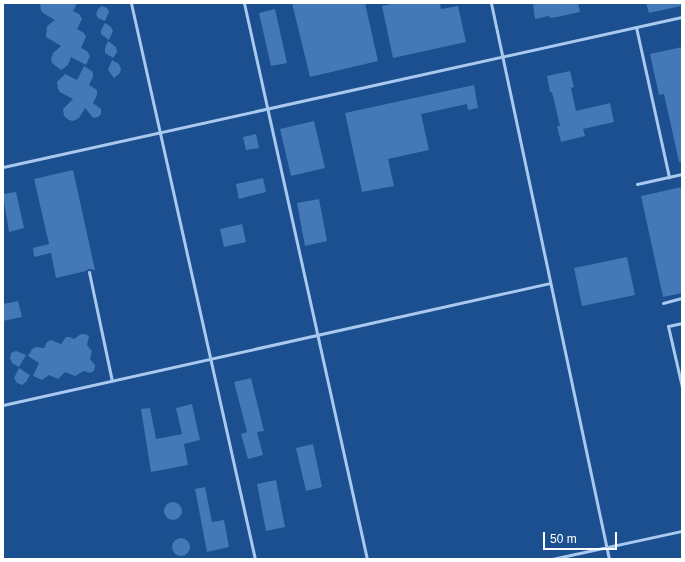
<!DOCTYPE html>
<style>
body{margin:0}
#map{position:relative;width:685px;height:562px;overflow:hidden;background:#1b4f8f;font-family:Arial,sans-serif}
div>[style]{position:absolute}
.building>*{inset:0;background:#4478b7}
.round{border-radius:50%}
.lane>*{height:3px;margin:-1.5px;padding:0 1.5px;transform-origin:1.5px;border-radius:1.5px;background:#a9c9ee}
span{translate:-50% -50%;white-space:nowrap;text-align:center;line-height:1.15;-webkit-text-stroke:3.5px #1b4f8f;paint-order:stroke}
.frame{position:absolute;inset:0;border:4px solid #fff;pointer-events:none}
.scale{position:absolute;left:543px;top:532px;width:74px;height:18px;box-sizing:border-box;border:2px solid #fff;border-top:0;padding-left:5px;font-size:12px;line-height:14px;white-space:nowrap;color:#fff;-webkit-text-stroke:3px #1b4f8f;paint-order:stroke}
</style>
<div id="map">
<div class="building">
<i style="clip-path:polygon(40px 3px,77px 3px,73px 11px,79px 14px,82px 19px,77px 29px,84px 33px,86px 37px,81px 48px,87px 51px,90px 56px,86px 65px,71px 57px,68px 65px,61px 70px,52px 63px,51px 60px,53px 53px,61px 46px,46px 37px,47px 26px,55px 20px,43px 13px,41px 11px)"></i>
<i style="clip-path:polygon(292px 3px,365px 3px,378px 61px,310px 77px)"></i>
<i style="clip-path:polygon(395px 3px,440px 3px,441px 9px,458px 6px,466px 42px,393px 58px,382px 6px)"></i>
<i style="clip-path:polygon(533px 3px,578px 3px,580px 12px,557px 17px,550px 18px,549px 16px,535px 19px)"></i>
<i style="clip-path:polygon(646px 3px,680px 3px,681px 6px,649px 13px)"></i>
<i style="clip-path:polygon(102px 6px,107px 8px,109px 12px,105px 21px,98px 18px,96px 14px,98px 9px)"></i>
<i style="clip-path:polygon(275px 9px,287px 63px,271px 66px,259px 13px)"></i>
<i style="clip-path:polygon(105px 23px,111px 27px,113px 31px,109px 40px,101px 34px,101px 30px)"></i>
<i style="clip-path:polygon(108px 41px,116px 47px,117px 52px,113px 58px,105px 53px,105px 48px)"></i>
<i style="clip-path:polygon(682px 47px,682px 162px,679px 162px,664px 94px,659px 95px,650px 54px)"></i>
<i style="clip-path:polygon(112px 60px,119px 64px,121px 69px,120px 73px,114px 78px,108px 70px)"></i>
<i style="clip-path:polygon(84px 66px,93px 72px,93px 77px,89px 85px,97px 90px,97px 95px,93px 103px,101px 109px,101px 114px,98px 117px,93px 118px,85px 108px,79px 118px,73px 121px,69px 120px,64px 116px,63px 109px,73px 99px,60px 92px,58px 89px,57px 82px,65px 74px,77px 80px)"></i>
<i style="clip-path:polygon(570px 71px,574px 87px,571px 88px,576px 111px,610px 103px,614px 122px,583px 129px,585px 136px,561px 142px,557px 126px,560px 126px,552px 92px,550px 92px,547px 76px)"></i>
<i style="clip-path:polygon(474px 85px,478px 108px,468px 110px,467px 104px,421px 114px,429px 150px,388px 159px,394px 186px,362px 192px,345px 113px)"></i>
<i style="clip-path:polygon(314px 121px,325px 168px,291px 176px,280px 129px)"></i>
<i style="clip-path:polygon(256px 134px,259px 148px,246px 150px,243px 137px)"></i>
<i style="clip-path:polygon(73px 170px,95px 270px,88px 269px,86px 271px,56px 278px,51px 253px,34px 257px,33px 248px,49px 244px,34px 179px)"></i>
<i style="clip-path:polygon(263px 178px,266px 192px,239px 199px,236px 184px)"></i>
<i style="clip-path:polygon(682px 187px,682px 293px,663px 297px,641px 196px)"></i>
<i style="clip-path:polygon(16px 192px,24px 228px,9px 232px,3px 194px)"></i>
<i style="clip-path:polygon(319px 199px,327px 241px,305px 246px,297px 203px)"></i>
<i style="clip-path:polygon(242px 224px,246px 242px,224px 247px,220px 229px)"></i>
<i style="clip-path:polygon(627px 257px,635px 295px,582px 306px,574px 268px)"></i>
<i style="clip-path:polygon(18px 301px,22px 317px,3px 321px,3px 304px)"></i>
<i style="clip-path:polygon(81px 334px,85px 334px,89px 336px,87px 345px,92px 351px,90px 359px,95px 365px,94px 371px,90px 373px,84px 371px,75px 376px,65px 372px,58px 379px,49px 375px,42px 380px,33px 376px,39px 363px,28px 356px,32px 349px,36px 347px,44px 348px,47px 342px,51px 340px,61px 344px,66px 337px,70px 337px,74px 339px)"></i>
<i style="clip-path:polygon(16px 351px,26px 355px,19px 367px,12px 363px,10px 358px,11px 353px)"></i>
<i style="clip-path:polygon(19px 368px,30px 375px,26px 382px,22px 385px,17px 383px,14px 378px)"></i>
<i style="clip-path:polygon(251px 378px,264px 431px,257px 432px,263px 455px,248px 459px,241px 434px,247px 432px,234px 382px)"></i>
<i style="clip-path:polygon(192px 404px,200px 440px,184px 444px,188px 465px,151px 472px,141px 409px,150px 408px,156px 439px,182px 434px,176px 408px)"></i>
<i style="clip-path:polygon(313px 444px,322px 487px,306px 491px,296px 448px)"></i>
<i style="clip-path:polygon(276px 480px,285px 527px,266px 531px,257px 484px)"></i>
<i style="clip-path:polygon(205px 487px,212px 522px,224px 520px,229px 547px,207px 552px,195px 489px)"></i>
<i class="round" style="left:164px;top:502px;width:18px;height:18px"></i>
<i class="round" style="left:172px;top:538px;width:18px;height:18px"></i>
</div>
<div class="lane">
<i style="left:131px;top:3px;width:570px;rotate:77.43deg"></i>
<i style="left:244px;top:3px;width:569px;rotate:77.53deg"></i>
<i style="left:491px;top:3px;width:568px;rotate:78.02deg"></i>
<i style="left:636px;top:27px;width:154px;rotate:77.6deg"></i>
<i style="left:3px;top:167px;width:695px;rotate:-12.46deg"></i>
<i style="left:637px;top:184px;width:46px;rotate:-12.5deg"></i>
<i style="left:89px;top:272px;width:111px;rotate:78.1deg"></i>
<i style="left:663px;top:303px;width:20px;rotate:-15deg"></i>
<i style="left:682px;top:323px;width:14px;rotate:168deg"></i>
<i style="left:668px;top:326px;width:63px;rotate:77.1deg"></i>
<i style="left:3px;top:405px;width:560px;rotate:-12.57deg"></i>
<i style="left:552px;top:559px;width:133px;rotate:-12.2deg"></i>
</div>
<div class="frame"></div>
<div class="scale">50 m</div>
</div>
